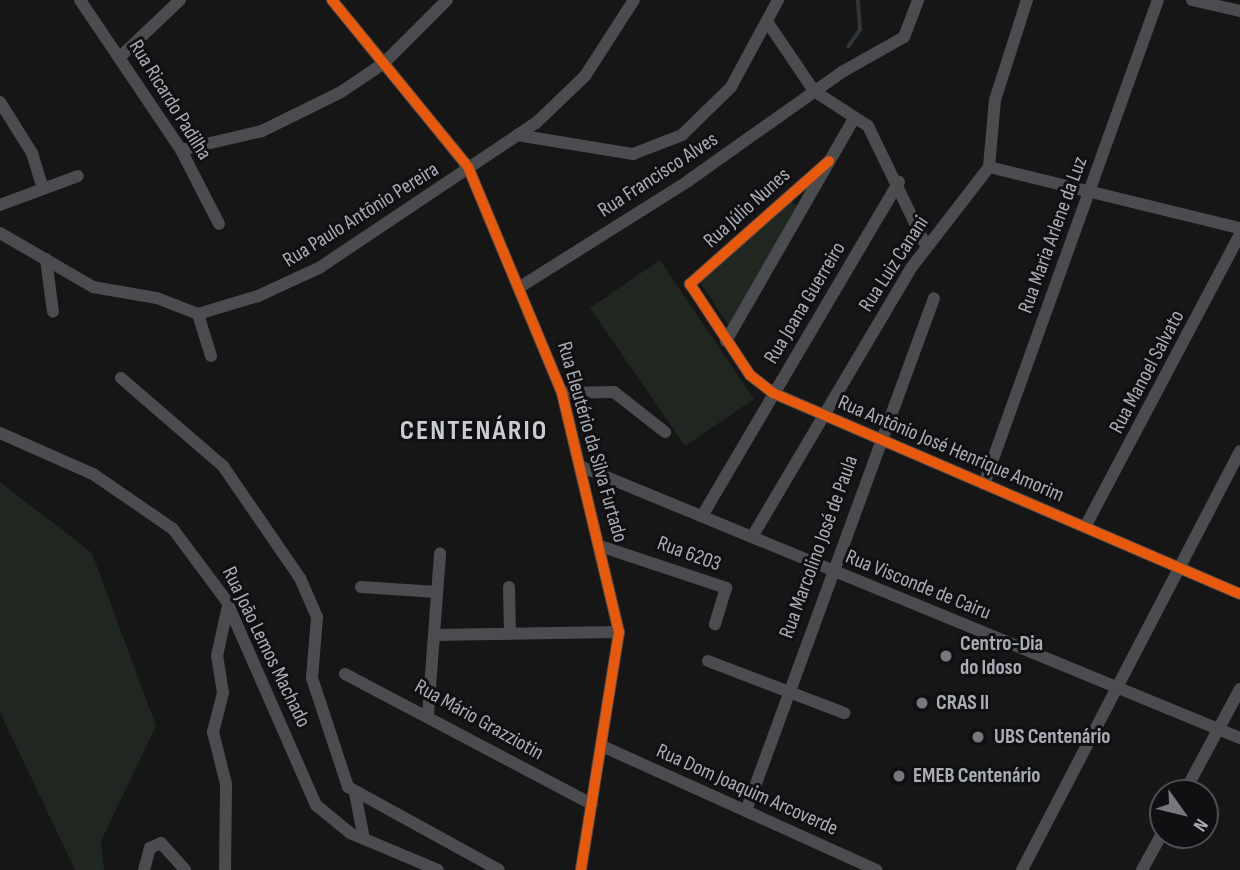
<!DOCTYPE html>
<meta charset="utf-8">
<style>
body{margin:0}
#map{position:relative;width:1240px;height:870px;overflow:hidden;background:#161616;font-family:"Sofia Sans Condensed",sans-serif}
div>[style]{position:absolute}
.green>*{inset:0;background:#202620}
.stream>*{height:3.5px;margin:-1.75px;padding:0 1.75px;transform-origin:1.75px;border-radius:1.75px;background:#2e363b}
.street>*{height:12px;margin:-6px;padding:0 6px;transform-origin:6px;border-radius:6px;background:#4b4c4f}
.cycleway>*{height:10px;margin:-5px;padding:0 5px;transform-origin:5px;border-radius:5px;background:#e8590c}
.dots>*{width:19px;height:19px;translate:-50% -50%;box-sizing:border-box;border:4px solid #101012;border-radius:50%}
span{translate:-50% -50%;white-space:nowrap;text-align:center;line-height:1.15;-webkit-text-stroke:6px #101012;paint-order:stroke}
.street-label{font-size:21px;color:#a9adb6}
.poi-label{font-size:21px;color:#a9adb6;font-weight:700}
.left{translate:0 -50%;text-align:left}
.district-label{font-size:28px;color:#c9ccd2;font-weight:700;letter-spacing:2px}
.north{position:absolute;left:1149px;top:779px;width:70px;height:70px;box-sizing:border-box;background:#101012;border:2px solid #4d4f54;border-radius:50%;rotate:124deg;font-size:19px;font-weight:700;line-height:28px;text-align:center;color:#a9adb6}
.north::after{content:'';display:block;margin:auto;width:24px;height:32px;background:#76787e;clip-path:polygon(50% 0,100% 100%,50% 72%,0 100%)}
</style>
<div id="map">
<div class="green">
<i style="clip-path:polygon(791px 201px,797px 206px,728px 325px,700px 282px)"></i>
<i style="clip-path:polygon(660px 260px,754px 399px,685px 446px,590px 308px)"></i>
<i style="clip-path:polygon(0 482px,92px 553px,156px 726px,101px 841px,104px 870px,75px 870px,0 712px)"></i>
</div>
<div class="stream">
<i style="left:848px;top:47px;width:21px;rotate:-55deg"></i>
<i style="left:860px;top:30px;width:30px;rotate:-94deg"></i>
</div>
<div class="street">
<i style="left:80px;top:0;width:181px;rotate:56deg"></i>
<i style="left:181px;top:150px;width:83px;rotate:62.8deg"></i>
<i style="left:332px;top:0;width:215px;rotate:50.8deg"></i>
<i style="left:468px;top:167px;width:245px;rotate:67.4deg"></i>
<i style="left:562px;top:393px;width:246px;rotate:76.6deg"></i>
<i style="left:619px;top:632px;width:241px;rotate:99.1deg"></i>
<i style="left:1192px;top:0;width:49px;rotate:12.9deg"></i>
<i style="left:768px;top:23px;width:82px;rotate:55.9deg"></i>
<i style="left:814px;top:91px;width:64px;rotate:32.9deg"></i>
<i style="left:868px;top:126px;width:133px;rotate:64.2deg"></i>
<i style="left:121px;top:56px;width:81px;rotate:-43.5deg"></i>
<i style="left:0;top:102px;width:60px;rotate:57.9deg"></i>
<i style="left:32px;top:153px;width:34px;rotate:73deg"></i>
<i style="left:517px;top:135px;width:118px;rotate:9.3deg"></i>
<i style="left:633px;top:154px;width:53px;rotate:-21.2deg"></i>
<i style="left:682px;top:135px;width:69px;rotate:-44.4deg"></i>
<i style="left:731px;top:87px;width:99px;rotate:-61.6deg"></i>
<i style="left:181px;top:150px;width:83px;rotate:-13.2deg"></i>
<i style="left:262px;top:131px;width:88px;rotate:-26.3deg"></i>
<i style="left:341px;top:92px;width:52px;rotate:-34deg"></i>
<i style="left:384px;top:63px;width:89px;rotate:-45deg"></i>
<i style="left:829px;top:161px;width:186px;rotate:138.5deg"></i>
<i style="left:690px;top:284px;width:109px;rotate:56.6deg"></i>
<i style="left:750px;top:375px;width:29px;rotate:38deg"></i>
<i style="left:773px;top:393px;width:508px;rotate:23.29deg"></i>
<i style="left:989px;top:167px;width:258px;rotate:13.7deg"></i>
<i style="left:0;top:205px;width:83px;rotate:-20.4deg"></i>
<i style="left:0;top:233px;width:108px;rotate:30.1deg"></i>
<i style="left:93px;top:287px;width:65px;rotate:9.8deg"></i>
<i style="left:157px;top:298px;width:44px;rotate:21.3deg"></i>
<i style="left:198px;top:314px;width:63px;rotate:-16.7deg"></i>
<i style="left:258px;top:296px;width:67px;rotate:-24.7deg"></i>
<i style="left:319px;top:268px;width:261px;rotate:-33.8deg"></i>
<i style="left:536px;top:123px;width:68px;rotate:-43.8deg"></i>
<i style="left:585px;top:76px;width:90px;rotate:-57.2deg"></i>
<i style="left:46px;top:259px;width:53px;rotate:82.5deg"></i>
<i style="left:520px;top:287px;width:199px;rotate:-32.2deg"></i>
<i style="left:688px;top:181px;width:189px;rotate:-35.3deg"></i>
<i style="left:842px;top:72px;width:71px;rotate:-29.4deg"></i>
<i style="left:904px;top:37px;width:40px;rotate:-69deg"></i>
<i style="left:198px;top:314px;width:44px;rotate:72.8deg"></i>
<i style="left:726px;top:341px;width:257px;rotate:-60.1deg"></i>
<i style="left:121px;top:378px;width:135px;rotate:40.8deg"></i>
<i style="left:223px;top:466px;width:136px;rotate:55.5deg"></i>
<i style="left:300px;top:578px;width:43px;rotate:66.4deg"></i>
<i style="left:317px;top:617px;width:61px;rotate:94.7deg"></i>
<i style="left:312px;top:678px;width:115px;rotate:71.7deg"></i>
<i style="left:348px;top:787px;width:172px;rotate:28.8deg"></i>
<i style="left:562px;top:393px;width:52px;rotate:-1.1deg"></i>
<i style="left:614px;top:392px;width:65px;rotate:38.1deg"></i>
<i style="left:0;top:433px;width:102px;rotate:23.8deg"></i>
<i style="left:93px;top:474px;width:97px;rotate:34.5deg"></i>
<i style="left:173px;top:529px;width:89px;rotate:53.3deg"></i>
<i style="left:226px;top:600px;width:224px;rotate:66.3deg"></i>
<i style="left:316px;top:805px;width:44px;rotate:39.5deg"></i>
<i style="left:350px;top:833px;width:95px;rotate:22.8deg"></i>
<i style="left:582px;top:467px;width:712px;rotate:22.38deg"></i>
<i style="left:984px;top:484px;width:514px;rotate:-70.23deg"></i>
<i style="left:702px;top:516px;width:388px;rotate:-59.5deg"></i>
<i style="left:1085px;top:527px;width:331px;rotate:-62.1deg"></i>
<i style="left:752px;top:537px;width:312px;rotate:-59.4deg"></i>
<i style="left:911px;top:268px;width:128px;rotate:-52.3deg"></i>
<i style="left:989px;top:167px;width:67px;rotate:-84.9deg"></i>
<i style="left:995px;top:100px;width:105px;rotate:-72.3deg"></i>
<i style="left:603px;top:547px;width:130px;rotate:18.4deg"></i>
<i style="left:726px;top:588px;width:38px;rotate:107deg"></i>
<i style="left:361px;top:587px;width:76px;rotate:3.8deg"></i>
<i style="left:509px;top:587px;width:47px;rotate:88.8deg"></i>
<i style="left:434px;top:635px;width:185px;rotate:-0.9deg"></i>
<i style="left:708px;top:661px;width:146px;rotate:20.9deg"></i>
<i style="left:345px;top:674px;width:279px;rotate:27.8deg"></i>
<i style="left:428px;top:714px;width:161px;rotate:-85.7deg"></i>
<i style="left:602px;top:746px;width:301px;rotate:24.3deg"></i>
<i style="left:355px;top:793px;width:47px;rotate:78.9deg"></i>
<i style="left:1184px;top:793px;width:118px;rotate:-61.7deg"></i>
<i style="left:746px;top:811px;width:546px;rotate:-69.87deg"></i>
<i style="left:144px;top:870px;width:23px;rotate:-75deg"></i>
<i style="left:150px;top:848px;width:12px;rotate:-24deg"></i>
<i style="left:161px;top:843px;width:36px;rotate:48deg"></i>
<i style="left:225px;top:870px;width:86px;rotate:-89.3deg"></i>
<i style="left:226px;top:784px;width:54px;rotate:-104deg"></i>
<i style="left:213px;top:732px;width:40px;rotate:-75.6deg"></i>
<i style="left:223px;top:693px;width:37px;rotate:-99deg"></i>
<i style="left:217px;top:656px;width:47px;rotate:-77.7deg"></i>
<i style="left:1022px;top:870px;width:472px;rotate:-62.5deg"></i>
<i style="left:1142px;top:870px;width:43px;rotate:-61.1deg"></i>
</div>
<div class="cycleway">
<i style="left:332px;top:0;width:215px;rotate:50.8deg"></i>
<i style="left:468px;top:167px;width:245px;rotate:67.4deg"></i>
<i style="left:562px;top:393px;width:246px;rotate:76.6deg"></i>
<i style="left:619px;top:632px;width:241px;rotate:99.1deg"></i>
<i style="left:829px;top:161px;width:186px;rotate:138.5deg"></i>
<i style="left:690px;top:284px;width:109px;rotate:56.6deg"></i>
<i style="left:750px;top:375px;width:29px;rotate:38deg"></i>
<i style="left:773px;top:393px;width:508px;rotate:23.29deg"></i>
</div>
<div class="dots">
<i style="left:946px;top:656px;background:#76787e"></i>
<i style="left:922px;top:703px;background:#76787e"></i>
<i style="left:978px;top:737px;background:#76787e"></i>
<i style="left:899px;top:776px;background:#76787e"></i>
</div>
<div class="street-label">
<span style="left:170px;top:100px;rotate:58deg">Rua Ricardo Padilha</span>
<span style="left:658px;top:175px;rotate:-33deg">Rua Francisco Alves</span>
<span style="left:747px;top:208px;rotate:-42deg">Rua Júlio Nunes</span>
<span style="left:361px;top:215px;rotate:-32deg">Rua Paulo Antônio Pereira</span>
<span style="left:1053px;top:235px;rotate:-70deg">Rua Maria Arlene da Luz</span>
<span style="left:894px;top:264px;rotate:-57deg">Rua Luiz Canani</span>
<span style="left:805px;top:303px;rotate:-59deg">Rua Joana Guerreiro</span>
<span style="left:1147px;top:372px;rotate:-62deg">Rua Manoel Salvato</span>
<span style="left:592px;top:442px;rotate:74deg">Rua Eleutério da Silva Furtado</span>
<span style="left:951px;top:449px;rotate:23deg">Rua Antônio José Henrique Amorim</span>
<span style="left:819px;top:547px;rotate:-70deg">Rua Marcolino José de Paula</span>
<span style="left:689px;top:554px;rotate:20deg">Rua 6203</span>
<span style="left:918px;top:585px;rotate:22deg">Rua Visconde de Cairu</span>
<span style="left:266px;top:647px;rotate:64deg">Rua João Lemos Machado</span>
<span style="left:479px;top:720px;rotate:29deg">Rua Mário Grazziotin</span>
<span style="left:747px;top:790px;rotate:24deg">Rua Dom Joaquim Arcoverde</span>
</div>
<div class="poi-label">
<span class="left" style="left:960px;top:656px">Centro-Dia<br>do Idoso</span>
<span class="left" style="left:936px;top:703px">CRAS II</span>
<span class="left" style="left:994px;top:737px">UBS Centenário</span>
<span class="left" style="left:913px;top:776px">EMEB Centenário</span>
</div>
<div class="district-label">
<span style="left:474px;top:431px">CENTENÁRIO</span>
</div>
<div class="north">N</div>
</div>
